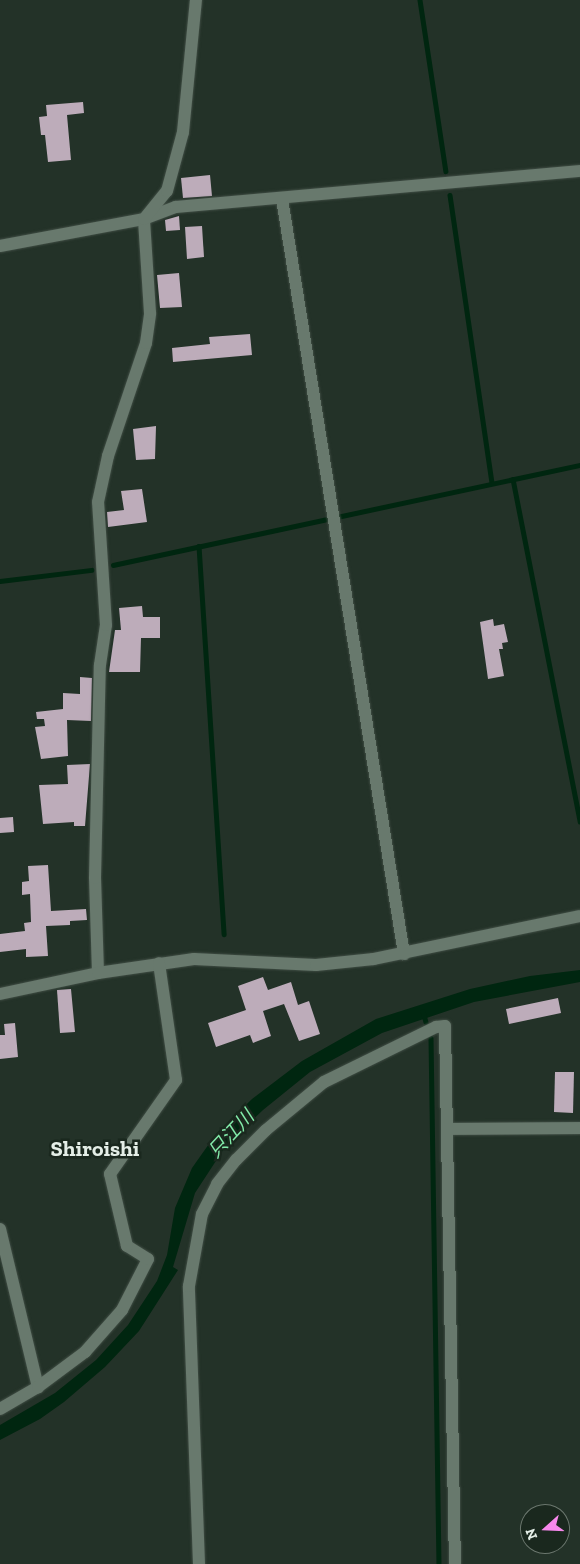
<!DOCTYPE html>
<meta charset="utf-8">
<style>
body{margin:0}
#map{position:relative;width:580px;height:1564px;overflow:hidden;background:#233228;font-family:"Zilla Slab","Noto Sans JP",serif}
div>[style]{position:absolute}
.water>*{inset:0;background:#002610}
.stream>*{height:4.5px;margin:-2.25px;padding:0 2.25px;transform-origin:2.25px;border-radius:2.25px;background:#002610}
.building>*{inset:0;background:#bdacba}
.roads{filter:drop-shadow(0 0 1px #404d44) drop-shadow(0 0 1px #404d44)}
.minor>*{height:12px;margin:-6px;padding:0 6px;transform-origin:6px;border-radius:6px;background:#68796d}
span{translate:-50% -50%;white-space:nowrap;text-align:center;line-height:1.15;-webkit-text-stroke:5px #1a281e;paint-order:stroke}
.water-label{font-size:19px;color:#83ecaa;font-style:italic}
.district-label{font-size:22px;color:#e4eee7;font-weight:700}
.north{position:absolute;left:520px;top:1504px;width:50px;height:50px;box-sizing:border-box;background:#1a281e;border:1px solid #6b776e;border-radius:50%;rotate:250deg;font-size:14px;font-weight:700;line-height:20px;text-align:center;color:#e4eee7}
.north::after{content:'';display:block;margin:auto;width:18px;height:22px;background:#f788ec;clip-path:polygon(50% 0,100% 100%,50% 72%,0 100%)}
</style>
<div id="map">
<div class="water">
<i style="clip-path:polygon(580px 970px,580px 982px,474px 1002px,382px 1033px,310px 1072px,263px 1110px,227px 1144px,195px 1193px,173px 1267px,178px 1270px,139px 1331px,105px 1367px,64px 1402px,40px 1419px,0 1440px,0 1425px,55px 1393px,96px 1360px,128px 1325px,157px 1281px,167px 1255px,175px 1208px,192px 1168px,216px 1134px,252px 1099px,302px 1061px,376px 1019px,470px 989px,530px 976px)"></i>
</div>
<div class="stream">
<i style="left:420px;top:0;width:173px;rotate:81.4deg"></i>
<i style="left:450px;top:195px;width:291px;rotate:81.7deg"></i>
<i style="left:513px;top:479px;width:349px;rotate:78.9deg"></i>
<i style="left:199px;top:546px;width:389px;rotate:86.3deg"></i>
<i style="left:113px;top:565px;width:478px;rotate:-12.1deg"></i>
<i style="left:0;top:581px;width:92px;rotate:-6.9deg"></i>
<i style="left:423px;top:1011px;width:11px;rotate:75deg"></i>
<i style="left:431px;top:1038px;width:526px;rotate:89.13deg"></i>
</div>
<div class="building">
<i style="clip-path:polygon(83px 102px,84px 113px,67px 115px,71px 160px,48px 162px,45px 135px,41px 135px,39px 117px,47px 116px,46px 105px)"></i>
<i style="clip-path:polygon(210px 175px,212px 196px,183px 198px,181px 178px)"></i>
<i style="clip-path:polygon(179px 216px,180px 230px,166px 231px,165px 220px)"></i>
<i style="clip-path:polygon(202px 226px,204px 257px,187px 259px,185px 227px)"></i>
<i style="clip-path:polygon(179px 273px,182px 307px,160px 308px,157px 275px)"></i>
<i style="clip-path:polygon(250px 334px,252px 355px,173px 362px,172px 348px,210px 344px,209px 337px)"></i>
<i style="clip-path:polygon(156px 426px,155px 459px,136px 460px,133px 429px)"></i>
<i style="clip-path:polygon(142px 489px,147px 522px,108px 527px,107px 512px,124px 510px,121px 491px)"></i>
<i style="clip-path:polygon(142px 606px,143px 617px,160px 617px,160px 638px,141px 638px,140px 672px,109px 672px,115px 630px,121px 630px,119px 608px)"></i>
<i style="clip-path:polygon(493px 619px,494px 626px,504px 624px,508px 642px,502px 643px,503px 649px,499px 649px,504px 676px,488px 679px,480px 622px)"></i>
<i style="clip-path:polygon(80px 677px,92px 678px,91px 721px,67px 720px,68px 756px,41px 759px,35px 727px,45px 726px,44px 719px,37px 719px,36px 712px,63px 709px,63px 693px,80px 694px)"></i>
<i style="clip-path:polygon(90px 764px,85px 826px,74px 826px,74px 822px,43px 824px,39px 785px,68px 784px,67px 765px)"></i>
<i style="clip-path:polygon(13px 817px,14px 832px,0 833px,0 818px)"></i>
<i style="clip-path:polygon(48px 865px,51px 911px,86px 909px,87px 920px,70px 921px,70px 925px,46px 926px,48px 956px,26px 957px,26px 949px,0 952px,0 934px,25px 931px,24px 923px,31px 922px,30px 894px,22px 895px,22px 882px,29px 881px,28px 866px)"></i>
<i style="clip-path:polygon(263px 977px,268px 990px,291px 982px,298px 1005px,309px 1001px,320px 1034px,299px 1041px,284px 1004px,263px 1011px,271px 1036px,253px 1043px,250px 1035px,216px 1047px,208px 1023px,246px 1010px,238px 986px)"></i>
<i style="clip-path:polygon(71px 989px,75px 1032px,60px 1033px,57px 990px)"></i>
<i style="clip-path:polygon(558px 998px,561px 1013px,509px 1024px,506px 1009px)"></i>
<i style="clip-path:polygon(15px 1023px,18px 1057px,0 1059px,0 1035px,5px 1035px,4px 1024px)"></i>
<i style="clip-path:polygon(555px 1072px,574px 1072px,573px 1113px,554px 1112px)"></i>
</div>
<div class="roads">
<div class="minor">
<i style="left:282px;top:199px;width:765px;rotate:80.82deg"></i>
<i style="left:0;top:246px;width:147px;rotate:-10.6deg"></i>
<i style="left:144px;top:219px;width:34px;rotate:-21deg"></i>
<i style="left:176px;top:207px;width:406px;rotate:-5.1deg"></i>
<i style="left:98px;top:973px;width:95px;rotate:-91.8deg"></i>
<i style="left:95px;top:878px;width:213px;rotate:-88.7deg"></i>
<i style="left:100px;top:665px;width:40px;rotate:-81.5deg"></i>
<i style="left:106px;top:625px;width:123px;rotate:-93.7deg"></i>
<i style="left:98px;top:502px;width:47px;rotate:-77.7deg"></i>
<i style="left:108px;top:456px;width:119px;rotate:-71.4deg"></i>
<i style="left:146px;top:343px;width:30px;rotate:-82deg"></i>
<i style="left:150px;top:313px;width:94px;rotate:-93.7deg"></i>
<i style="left:144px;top:219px;width:36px;rotate:-51deg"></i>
<i style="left:167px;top:191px;width:61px;rotate:-74.8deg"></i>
<i style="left:183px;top:132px;width:133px;rotate:-84.4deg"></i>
<i style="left:0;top:994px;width:100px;rotate:-12.1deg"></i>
<i style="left:98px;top:973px;width:97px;rotate:-8.3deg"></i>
<i style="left:194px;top:959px;width:122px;rotate:2.8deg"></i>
<i style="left:316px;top:965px;width:58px;rotate:-5.9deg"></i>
<i style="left:374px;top:959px;width:210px;rotate:-11.8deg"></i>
<i style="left:447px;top:1129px;width:133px;rotate:-0.4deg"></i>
<i style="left:0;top:1229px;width:163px;rotate:76.5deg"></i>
<i style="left:0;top:1409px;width:44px;rotate:-30.1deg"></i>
<i style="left:38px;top:1387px;width:59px;rotate:-36.7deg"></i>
<i style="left:85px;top:1352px;width:56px;rotate:-48.6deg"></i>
<i style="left:122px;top:1310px;width:57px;rotate:-63deg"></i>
<i style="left:148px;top:1259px;width:25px;rotate:-148deg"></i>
<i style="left:127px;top:1246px;width:74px;rotate:-103.3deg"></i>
<i style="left:110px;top:1174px;width:115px;rotate:-54.9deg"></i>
<i style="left:176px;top:1080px;width:118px;rotate:-98.3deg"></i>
<i style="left:199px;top:1564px;width:278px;rotate:-92.1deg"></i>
<i style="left:189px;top:1286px;width:73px;rotate:-79.8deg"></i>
<i style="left:202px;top:1214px;width:34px;rotate:-63deg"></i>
<i style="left:217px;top:1184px;width:31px;rotate:-52deg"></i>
<i style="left:236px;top:1160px;width:42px;rotate:-45deg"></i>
<i style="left:266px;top:1130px;width:75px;rotate:-39.6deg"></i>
<i style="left:324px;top:1082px;width:125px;rotate:-26.2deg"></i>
<i style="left:436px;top:1027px;width:9px;rotate:-6deg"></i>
<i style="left:445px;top:1026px;width:538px;rotate:88.94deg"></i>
</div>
</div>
<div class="water-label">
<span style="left:231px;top:1134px;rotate:-47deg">只江川</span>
</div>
<div class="district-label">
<span style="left:95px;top:1149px">Shiroishi</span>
</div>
<div class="north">N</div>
</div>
